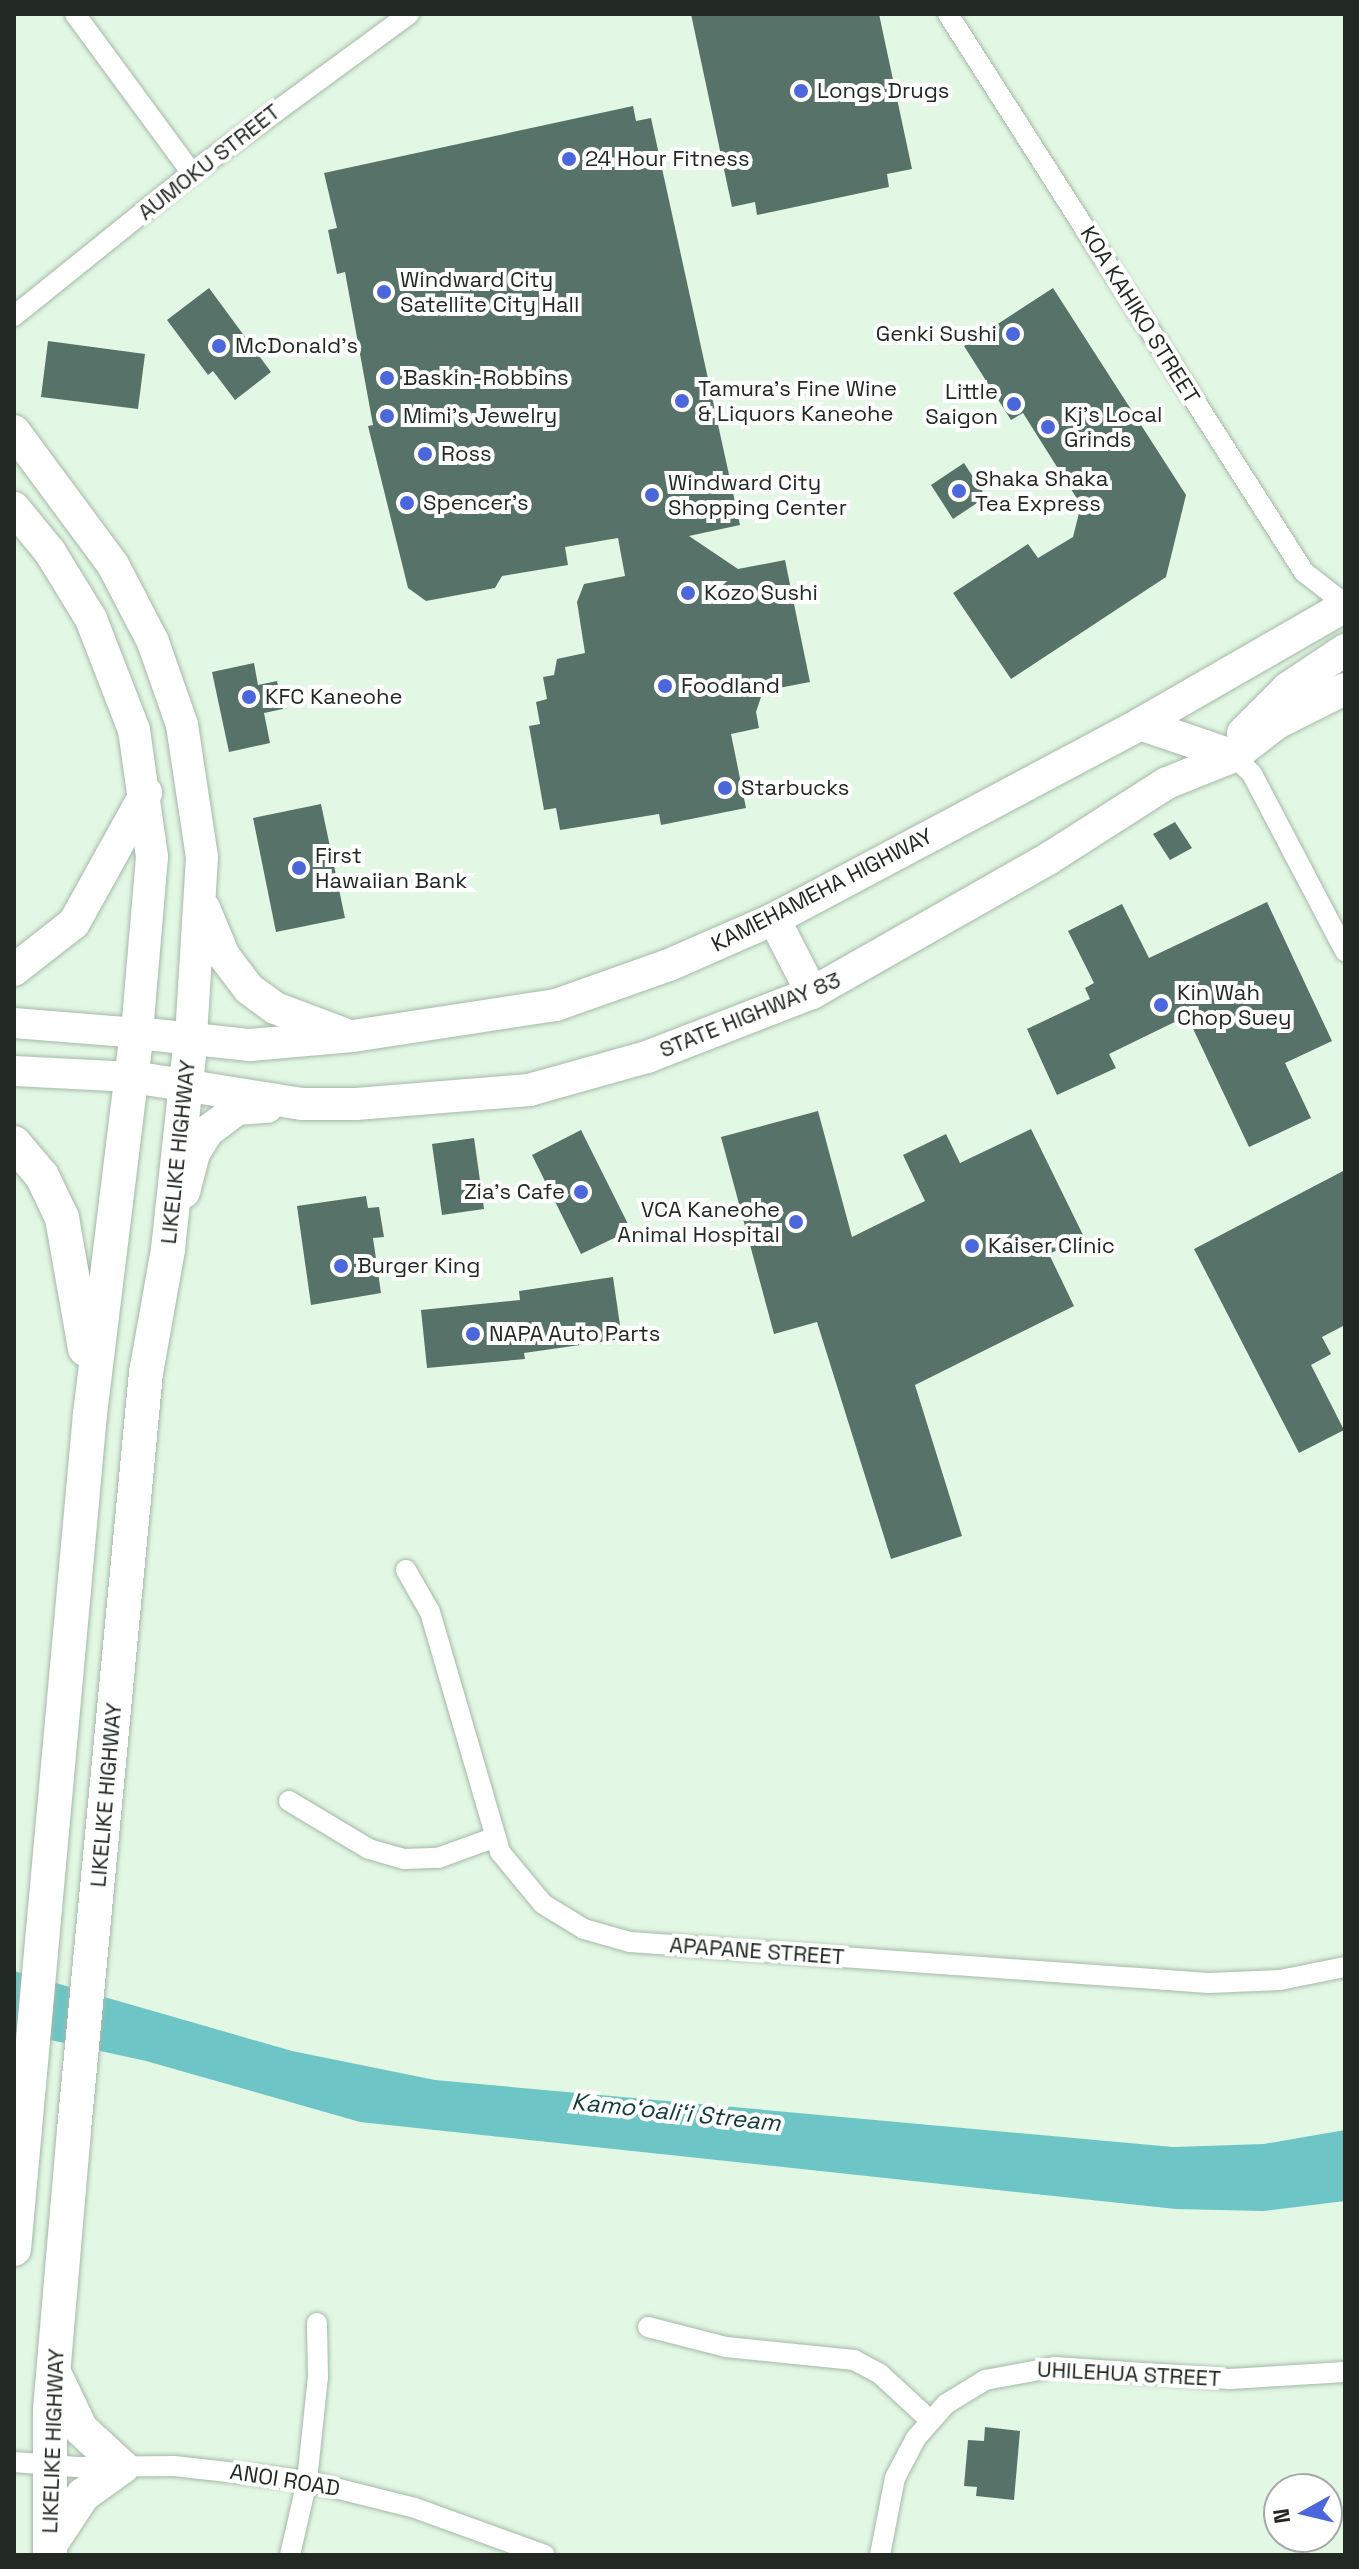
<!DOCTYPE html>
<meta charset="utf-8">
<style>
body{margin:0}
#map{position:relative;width:1359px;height:2569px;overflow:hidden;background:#e2f8e4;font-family:"Space Grotesk",sans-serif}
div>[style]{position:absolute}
.water>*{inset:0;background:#6dc5c6}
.building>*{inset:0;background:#577269}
.roads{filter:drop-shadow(0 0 2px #a4b9a6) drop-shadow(0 0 2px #a4b9a6)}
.minor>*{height:20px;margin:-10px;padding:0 10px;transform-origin:10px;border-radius:10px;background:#fff}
.secondary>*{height:30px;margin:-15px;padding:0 15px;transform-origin:15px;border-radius:15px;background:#fff}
.primary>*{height:32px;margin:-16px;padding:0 16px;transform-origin:16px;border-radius:16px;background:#fff}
.trunk>*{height:34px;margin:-17px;padding:0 17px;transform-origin:17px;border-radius:17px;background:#fff}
.dots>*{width:22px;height:22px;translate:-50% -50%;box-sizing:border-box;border:4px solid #fff;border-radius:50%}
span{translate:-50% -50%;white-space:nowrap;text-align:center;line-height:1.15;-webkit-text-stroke:8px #fff;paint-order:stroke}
.poi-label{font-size:22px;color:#212922}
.left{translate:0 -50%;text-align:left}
.right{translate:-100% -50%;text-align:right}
.street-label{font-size:22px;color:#212922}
.water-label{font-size:24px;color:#123c3d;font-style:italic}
.frame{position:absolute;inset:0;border:16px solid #212922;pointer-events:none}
.north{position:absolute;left:1263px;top:2473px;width:80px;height:80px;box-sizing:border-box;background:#fff;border:2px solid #a6a9a7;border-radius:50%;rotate:262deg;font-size:22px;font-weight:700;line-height:32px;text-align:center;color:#212922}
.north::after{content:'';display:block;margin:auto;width:28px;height:36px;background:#4c66db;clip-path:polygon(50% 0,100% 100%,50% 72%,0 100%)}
</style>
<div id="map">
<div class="water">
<i style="clip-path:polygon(14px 1971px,292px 2051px,435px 2080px,1173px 2147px,1264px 2144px,1345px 2130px,1345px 2201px,1263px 2211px,1176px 2209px,360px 2122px,146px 2061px,14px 2032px)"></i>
</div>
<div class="building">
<i style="clip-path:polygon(691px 14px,879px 14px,912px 169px,887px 174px,889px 187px,757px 215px,755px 202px,732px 207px)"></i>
<i style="clip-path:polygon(633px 106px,636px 121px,651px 118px,740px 525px,689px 536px,738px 569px,785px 560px,810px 682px,763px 691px,756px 712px,759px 728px,731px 734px,746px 808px,661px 825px,659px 814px,560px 830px,556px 808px,544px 810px,529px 726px,540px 724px,536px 702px,547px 699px,543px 677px,554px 675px,557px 659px,585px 653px,577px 602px,584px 584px,625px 576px,618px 538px,565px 547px,568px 565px,502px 576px,495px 588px,426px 601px,408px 588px,368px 426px,373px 425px,345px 272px,337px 274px,328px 230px,337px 228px,324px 173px)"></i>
<i style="clip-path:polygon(209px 288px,271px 372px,235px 400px,213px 371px,208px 375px,167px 320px)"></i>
<i style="clip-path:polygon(1053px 288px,1186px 495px,1166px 577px,1011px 679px,953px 593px,1028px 544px,1038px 558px,1073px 537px,1081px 505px,1023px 413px,1011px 420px,964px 346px)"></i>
<i style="clip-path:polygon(48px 341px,145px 354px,138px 409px,41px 397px)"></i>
<i style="clip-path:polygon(964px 463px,986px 497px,953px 519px,931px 485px)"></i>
<i style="clip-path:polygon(254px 663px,258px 685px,277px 681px,283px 709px,264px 713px,270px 743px,229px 752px,212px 672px)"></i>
<i style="clip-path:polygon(321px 804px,345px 918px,276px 932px,253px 818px)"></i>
<i style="clip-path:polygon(1175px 822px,1192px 848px,1170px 860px,1153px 834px)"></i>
<i style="clip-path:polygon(1267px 902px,1332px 1041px,1285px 1063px,1311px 1118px,1249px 1147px,1187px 1016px,1109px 1054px,1116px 1068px,1057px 1095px,1027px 1029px,1090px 999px,1085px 988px,1094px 983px,1068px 931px,1122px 904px,1149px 958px)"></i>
<i style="clip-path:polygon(818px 1111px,852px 1237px,925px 1201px,903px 1155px,946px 1134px,960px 1163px,1031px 1129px,1084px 1237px,1049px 1254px,1074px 1306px,915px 1385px,962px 1536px,891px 1559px,817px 1322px,774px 1334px,721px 1137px)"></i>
<i style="clip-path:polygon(581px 1130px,631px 1230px,581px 1254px,532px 1155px)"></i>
<i style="clip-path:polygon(474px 1138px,484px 1209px,442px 1215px,432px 1144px)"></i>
<i style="clip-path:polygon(1345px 1170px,1345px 1325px,1322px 1337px,1331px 1354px,1311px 1365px,1344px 1430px,1299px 1453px,1194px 1249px)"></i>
<i style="clip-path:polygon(366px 1196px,368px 1208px,379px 1207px,384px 1237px,373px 1238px,381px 1293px,311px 1305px,297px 1206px)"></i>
<i style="clip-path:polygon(613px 1277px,622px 1339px,524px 1353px,525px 1359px,427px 1368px,421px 1310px,520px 1300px,519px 1291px)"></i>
<i style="clip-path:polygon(985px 2427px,1020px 2431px,1014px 2500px,976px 2496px,977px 2487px,964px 2486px,968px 2440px,984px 2441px)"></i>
</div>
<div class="roads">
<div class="minor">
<i style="left:75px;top:14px;width:197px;rotate:53.7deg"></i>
<i style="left:948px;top:14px;width:662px;rotate:57.46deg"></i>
<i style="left:1304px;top:572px;width:52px;rotate:38deg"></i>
<i style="left:14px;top:316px;width:228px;rotate:-38.8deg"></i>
<i style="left:192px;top:173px;width:269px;rotate:-36.2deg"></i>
<i style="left:1234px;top:756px;width:25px;rotate:45deg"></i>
<i style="left:1252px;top:774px;width:200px;rotate:62.3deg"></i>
<i style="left:406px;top:1570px;width:48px;rotate:60.3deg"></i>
<i style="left:430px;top:1612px;width:250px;rotate:73.7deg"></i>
<i style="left:500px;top:1852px;width:67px;rotate:50.4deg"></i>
<i style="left:543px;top:1904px;width:48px;rotate:31.4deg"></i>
<i style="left:584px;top:1929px;width:48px;rotate:15.8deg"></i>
<i style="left:630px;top:1942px;width:580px;rotate:4.05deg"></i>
<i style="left:1209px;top:1983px;width:71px;rotate:-2.4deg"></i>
<i style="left:1280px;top:1980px;width:66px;rotate:-11.3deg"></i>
<i style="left:289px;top:1801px;width:93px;rotate:31deg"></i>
<i style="left:369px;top:1849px;width:36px;rotate:16deg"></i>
<i style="left:404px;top:1859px;width:34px;rotate:-2deg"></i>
<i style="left:438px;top:1858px;width:59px;rotate:-20deg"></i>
<i style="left:648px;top:2327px;width:81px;rotate:14.4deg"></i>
<i style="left:726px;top:2347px;width:129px;rotate:5.8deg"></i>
<i style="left:854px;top:2360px;width:30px;rotate:28deg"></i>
<i style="left:880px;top:2374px;width:68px;rotate:42.6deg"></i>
<i style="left:14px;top:2462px;width:63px;rotate:4.5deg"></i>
<i style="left:77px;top:2467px;width:97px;rotate:-0.6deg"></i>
<i style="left:174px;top:2466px;width:134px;rotate:6.4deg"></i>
<i style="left:307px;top:2481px;width:111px;rotate:14deg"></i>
<i style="left:415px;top:2508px;width:138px;rotate:19.9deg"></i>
<i style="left:290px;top:2555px;width:76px;rotate:-77.1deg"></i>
<i style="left:307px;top:2481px;width:105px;rotate:-84deg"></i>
<i style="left:318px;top:2377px;width:54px;rotate:-91.1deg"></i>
<i style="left:880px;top:2555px;width:78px;rotate:-79deg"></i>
<i style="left:895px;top:2478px;width:45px;rotate:-62.3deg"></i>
<i style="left:916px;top:2438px;width:45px;rotate:-48.6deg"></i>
<i style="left:946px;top:2404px;width:46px;rotate:-31.6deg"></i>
<i style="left:985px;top:2380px;width:71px;rotate:-10.5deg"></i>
<i style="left:1055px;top:2367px;width:175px;rotate:3.9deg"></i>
<i style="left:1230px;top:2379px;width:115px;rotate:-3.5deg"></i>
</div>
<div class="secondary">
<i style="left:14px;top:1023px;width:123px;rotate:4.6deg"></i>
<i style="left:14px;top:1071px;width:119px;rotate:2.9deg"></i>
</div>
<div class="primary">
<i style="left:14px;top:431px;width:167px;rotate:53.5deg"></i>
<i style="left:113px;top:565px;width:87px;rotate:62.5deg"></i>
<i style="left:153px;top:642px;width:88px;rotate:70.7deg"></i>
<i style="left:182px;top:725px;width:134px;rotate:81.4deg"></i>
<i style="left:202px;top:857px;width:181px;rotate:93.5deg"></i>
<i style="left:14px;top:508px;width:57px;rotate:50.7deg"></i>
<i style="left:50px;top:552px;width:79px;rotate:58.5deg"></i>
<i style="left:91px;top:619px;width:119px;rotate:68.8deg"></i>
<i style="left:134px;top:730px;width:128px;rotate:81.9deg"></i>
<i style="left:152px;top:857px;width:177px;rotate:94.9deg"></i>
<i style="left:137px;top:1033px;width:114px;rotate:6.1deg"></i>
<i style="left:250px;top:1045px;width:103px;rotate:-5deg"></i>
<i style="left:353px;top:1036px;width:205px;rotate:-8.7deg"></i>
<i style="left:556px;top:1005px;width:120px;rotate:-19.5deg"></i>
<i style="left:669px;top:965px;width:115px;rotate:-23.7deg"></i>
<i style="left:774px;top:919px;width:415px;rotate:-28deg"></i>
<i style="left:1140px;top:724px;width:237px;rotate:-29.9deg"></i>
<i style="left:1140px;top:724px;width:99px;rotate:18.8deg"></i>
<i style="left:1243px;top:733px;width:64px;rotate:-45deg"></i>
<i style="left:1288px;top:688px;width:69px;rotate:-33.7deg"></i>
<i style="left:204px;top:908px;width:52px;rotate:67.4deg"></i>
<i style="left:224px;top:956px;width:41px;rotate:52.9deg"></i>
<i style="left:249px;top:989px;width:32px;rotate:36deg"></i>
<i style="left:275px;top:1008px;width:72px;rotate:20.5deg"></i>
<i style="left:774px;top:919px;width:83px;rotate:62.8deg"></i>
<i style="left:14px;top:970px;width:76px;rotate:-38.1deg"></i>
<i style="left:74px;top:923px;width:149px;rotate:-61deg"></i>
<i style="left:133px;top:1077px;width:171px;rotate:9.1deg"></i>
<i style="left:302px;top:1104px;width:54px"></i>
<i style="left:356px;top:1104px;width:174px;rotate:-4.6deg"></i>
<i style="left:529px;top:1090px;width:123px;rotate:-15.6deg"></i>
<i style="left:647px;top:1057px;width:177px;rotate:-21.2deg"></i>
<i style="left:812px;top:993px;width:271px;rotate:-29.6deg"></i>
<i style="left:1048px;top:859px;width:141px;rotate:-32.6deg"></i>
<i style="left:1167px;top:783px;width:72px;rotate:-21.9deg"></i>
<i style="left:1234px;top:756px;width:54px;rotate:-37.5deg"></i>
<i style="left:1277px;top:723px;width:76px;rotate:-26.6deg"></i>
<i style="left:184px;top:1192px;width:40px;rotate:-75.6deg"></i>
<i style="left:194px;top:1153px;width:26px;rotate:-58deg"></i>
<i style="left:208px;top:1131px;width:36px;rotate:-37deg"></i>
<i style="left:237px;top:1109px;width:30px;rotate:-4deg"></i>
</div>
<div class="trunk">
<i style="left:14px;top:1143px;width:43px;rotate:49.7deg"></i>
<i style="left:42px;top:1176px;width:47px;rotate:64.5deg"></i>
<i style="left:62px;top:1218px;width:133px;rotate:80deg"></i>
<i style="left:14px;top:2249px;width:838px;rotate:-84.8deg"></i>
<i style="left:90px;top:1414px;width:384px;rotate:-83deg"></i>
<i style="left:50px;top:2545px;width:60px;rotate:-56.6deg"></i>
<i style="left:83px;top:2495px;width:48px;rotate:-35.7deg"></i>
<i style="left:122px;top:2467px;width:56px;rotate:-137.2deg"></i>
<i style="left:81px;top:2429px;width:62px;rotate:-115.7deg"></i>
<i style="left:50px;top:2555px;width:145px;rotate:-90deg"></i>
<i style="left:50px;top:2410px;width:281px;rotate:-85.1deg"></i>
<i style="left:74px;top:2130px;width:760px;rotate:-84.57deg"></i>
<i style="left:146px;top:1373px;width:126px;rotate:-79.9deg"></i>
<i style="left:168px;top:1249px;width:212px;rotate:-83.8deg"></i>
</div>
</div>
<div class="dots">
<i style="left:801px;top:91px;background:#4c66db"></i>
<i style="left:569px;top:159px;background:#4c66db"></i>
<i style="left:384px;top:292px;background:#4c66db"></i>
<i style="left:1013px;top:334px;background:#4c66db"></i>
<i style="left:219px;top:346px;background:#4c66db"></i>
<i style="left:387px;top:378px;background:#4c66db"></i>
<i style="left:682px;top:401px;background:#4c66db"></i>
<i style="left:1014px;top:404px;background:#4c66db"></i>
<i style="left:387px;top:416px;background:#4c66db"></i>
<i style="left:1048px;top:427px;background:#4c66db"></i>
<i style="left:425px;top:454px;background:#4c66db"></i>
<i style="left:959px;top:491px;background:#4c66db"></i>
<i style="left:652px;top:495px;background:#4c66db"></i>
<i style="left:407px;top:503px;background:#4c66db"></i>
<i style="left:688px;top:593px;background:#4c66db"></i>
<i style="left:665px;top:686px;background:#4c66db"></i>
<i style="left:249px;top:697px;background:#4c66db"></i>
<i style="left:725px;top:788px;background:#4c66db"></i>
<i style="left:299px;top:868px;background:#4c66db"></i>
<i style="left:1161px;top:1005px;background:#4c66db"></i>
<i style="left:581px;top:1192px;background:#4c66db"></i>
<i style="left:796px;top:1222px;background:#4c66db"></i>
<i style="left:972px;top:1246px;background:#4c66db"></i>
<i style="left:341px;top:1266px;background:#4c66db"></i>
<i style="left:473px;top:1334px;background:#4c66db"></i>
</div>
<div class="poi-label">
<span class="left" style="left:817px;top:91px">Longs Drugs</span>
<span class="left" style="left:585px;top:159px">24 Hour Fitness</span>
<span class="left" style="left:400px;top:292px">Windward City<br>Satellite City Hall</span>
<span class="right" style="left:997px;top:334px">Genki Sushi</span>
<span class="left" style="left:235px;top:346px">McDonald's</span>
<span class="left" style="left:403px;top:378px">Baskin-Robbins</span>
<span class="left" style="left:698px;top:401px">Tamura's Fine Wine<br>&amp; Liquors Kaneohe</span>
<span class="right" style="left:998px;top:404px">Little<br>Saigon</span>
<span class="left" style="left:1064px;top:427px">Kj's Local<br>Grinds</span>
<span class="left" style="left:403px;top:416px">Mimi's Jewelry</span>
<span class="left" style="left:441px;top:454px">Ross</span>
<span class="left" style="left:975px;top:491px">Shaka Shaka<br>Tea Express</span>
<span class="left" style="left:668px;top:495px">Windward City<br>Shopping Center</span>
<span class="left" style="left:423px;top:503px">Spencer's</span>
<span class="left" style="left:704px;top:593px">Kozo Sushi</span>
<span class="left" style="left:681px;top:686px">Foodland</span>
<span class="left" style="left:265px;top:697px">KFC Kaneohe</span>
<span class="left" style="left:741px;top:788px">Starbucks</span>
<span class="left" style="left:315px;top:868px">First<br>Hawaiian Bank</span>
<span class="left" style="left:1177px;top:1005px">Kin Wah<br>Chop Suey</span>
<span class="right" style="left:565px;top:1192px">Zia's Cafe</span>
<span class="right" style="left:780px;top:1222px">VCA Kaneohe<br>Animal Hospital</span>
<span class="left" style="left:988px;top:1246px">Kaiser Clinic</span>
<span class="left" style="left:357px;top:1266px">Burger King</span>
<span class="left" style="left:489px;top:1334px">NAPA Auto Parts</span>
</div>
<div class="street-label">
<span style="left:209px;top:162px;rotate:-38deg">AUMOKU STREET</span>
<span style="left:1140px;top:315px;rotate:58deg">KOA KAHIKO STREET</span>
<span style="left:822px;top:890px;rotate:-27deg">KAMEHAMEHA HIGHWAY</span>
<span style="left:750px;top:1015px;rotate:-22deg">STATE HIGHWAY 83</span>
<span style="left:178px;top:1152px;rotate:-84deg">LIKELIKE HIGHWAY</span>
<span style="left:106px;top:1795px;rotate:-85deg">LIKELIKE HIGHWAY</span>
<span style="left:757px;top:1951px;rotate:4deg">APAPANE STREET</span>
<span style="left:1129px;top:2374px;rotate:3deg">UHILEHUA STREET</span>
<span style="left:53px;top:2441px;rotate:-88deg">LIKELIKE HIGHWAY</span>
<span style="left:285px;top:2480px;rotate:9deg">ANOI ROAD</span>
</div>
<div class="water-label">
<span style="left:676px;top:2112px;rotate:6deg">Kamoʻoaliʻi Stream</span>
</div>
<div class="frame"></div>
<div class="north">N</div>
</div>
